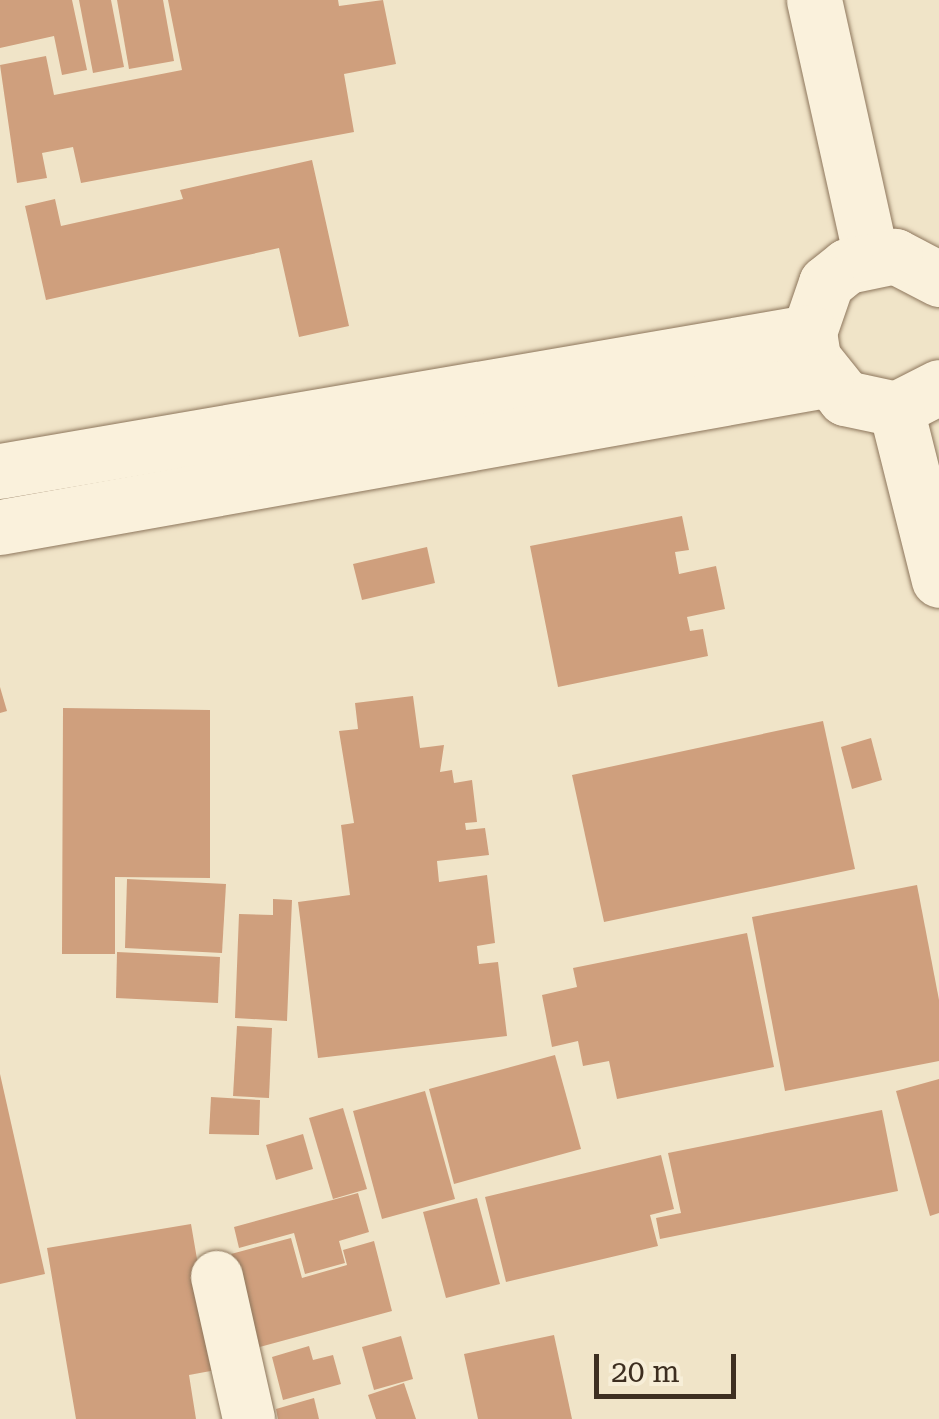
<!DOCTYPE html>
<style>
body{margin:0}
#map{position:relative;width:939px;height:1419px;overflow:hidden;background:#f0e4c8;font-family:"Roboto Serif",serif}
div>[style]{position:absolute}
.building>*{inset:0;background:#cf9f7d}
.roads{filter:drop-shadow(0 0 2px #8d765c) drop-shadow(0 0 2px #8d765c)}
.street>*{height:52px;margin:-26px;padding:0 26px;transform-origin:26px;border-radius:26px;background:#faf1dc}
.secondary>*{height:55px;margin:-27.5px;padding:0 27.5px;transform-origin:27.5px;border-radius:27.5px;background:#faf1dc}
span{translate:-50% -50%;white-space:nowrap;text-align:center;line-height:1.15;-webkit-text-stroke:9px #f7eed8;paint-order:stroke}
.scale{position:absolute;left:594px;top:1354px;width:142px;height:45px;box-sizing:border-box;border:5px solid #3d2e20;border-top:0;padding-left:12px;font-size:30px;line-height:35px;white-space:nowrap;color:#3d2e20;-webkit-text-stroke:8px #f7eed8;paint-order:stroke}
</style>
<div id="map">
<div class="building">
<i style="clip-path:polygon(0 0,72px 0,87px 70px,62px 75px,54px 36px,0 48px)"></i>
<i style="clip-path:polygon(79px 0,111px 0,124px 67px,93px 73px)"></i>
<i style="clip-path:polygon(117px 0,163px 0,174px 61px,129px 69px)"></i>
<i style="clip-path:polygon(168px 0,338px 0,339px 6px,383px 0,396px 64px,344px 74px,354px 132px,81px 183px,73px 147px,42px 153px,47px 178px,17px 183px,0 65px,46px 56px,54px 95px,182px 70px)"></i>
<i style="clip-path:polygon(312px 160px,349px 326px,299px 337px,279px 248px,46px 300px,25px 206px,55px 199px,61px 226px,183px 199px,180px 190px)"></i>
<i style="clip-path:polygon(682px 516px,689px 550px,675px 552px,679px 574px,716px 566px,725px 609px,687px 617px,690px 631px,703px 629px,708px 656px,558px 687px,530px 546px)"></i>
<i style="clip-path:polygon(427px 547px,435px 583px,362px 600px,353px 564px)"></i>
<i style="clip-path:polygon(0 687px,7px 711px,0 713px)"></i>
<i style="clip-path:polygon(413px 696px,420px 748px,444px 745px,440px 772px,452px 770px,454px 783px,472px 780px,477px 822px,465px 823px,466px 830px,485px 828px,489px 855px,437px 861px,439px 882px,487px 875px,495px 943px,477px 946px,479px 964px,498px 962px,507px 1036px,318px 1058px,298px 902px,350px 895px,341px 825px,354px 823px,339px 731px,358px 729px,355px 703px)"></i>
<i style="clip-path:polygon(63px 708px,210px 710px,210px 878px,115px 877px,115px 954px,62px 954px)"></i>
<i style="clip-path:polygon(823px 721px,855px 869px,604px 922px,572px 775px)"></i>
<i style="clip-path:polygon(871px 738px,882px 780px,852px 789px,841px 747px)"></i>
<i style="clip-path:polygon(127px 879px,226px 884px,222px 953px,125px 948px)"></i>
<i style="clip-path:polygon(917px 885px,939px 1000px,939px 1061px,785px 1091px,752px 917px)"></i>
<i style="clip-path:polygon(273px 899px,292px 900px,287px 1021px,235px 1018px,239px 914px,273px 915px)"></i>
<i style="clip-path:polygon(747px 933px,774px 1067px,617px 1099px,609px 1061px,583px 1066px,578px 1041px,552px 1047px,542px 995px,577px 987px,573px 968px)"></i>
<i style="clip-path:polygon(117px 952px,220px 957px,218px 1003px,116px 998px)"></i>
<i style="clip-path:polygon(237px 1026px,272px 1028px,269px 1098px,233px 1096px)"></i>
<i style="clip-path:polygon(555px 1055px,581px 1149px,454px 1184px,429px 1089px)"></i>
<i style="clip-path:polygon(0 1074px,45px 1274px,0 1284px)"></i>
<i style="clip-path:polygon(939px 1079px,939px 1213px,930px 1216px,896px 1091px)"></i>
<i style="clip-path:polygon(425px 1091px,455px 1199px,382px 1219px,353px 1111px)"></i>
<i style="clip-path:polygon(211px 1097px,260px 1100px,259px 1135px,209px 1134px)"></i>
<i style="clip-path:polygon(343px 1108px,367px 1189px,333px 1199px,309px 1118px)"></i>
<i style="clip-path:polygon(882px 1110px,898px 1191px,660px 1239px,656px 1218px,681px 1213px,668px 1153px)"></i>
<i style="clip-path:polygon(303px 1134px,313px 1169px,276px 1180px,266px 1145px)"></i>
<i style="clip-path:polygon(661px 1155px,674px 1209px,650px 1215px,658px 1246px,506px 1282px,485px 1197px)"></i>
<i style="clip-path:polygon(358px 1193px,369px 1232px,339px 1241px,345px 1263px,305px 1274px,294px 1233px,239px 1248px,234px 1227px)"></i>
<i style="clip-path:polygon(477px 1198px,500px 1284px,446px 1298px,423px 1212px)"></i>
<i style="clip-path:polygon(191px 1224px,216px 1370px,189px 1375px,196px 1419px,76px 1419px,47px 1248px)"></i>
<i style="clip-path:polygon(291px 1238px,302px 1278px,347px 1265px,343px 1250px,374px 1241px,392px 1311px,256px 1348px,231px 1254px)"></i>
<i style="clip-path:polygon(554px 1335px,572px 1419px,478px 1419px,464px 1354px)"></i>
<i style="clip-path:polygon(401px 1336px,413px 1379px,374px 1390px,362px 1347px)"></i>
<i style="clip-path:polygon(309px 1346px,313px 1360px,333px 1355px,341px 1384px,283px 1400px,272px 1357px)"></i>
<i style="clip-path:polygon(404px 1383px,416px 1419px,376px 1419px,368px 1395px)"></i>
<i style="clip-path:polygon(314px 1398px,319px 1419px,278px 1419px,276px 1409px)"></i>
</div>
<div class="roads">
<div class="street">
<i style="left:217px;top:1277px;width:146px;rotate:77.3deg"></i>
</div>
<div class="secondary">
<i style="left:814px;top:0;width:263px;rotate:77.5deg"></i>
<i style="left:939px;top:279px;width:50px;rotate:-152.4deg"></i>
<i style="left:895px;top:256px;width:49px;rotate:168.2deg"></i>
<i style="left:847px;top:266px;width:27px;rotate:141deg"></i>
<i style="left:826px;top:283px;width:52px;rotate:109.1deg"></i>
<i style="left:809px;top:332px;width:26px;rotate:81deg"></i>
<i style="left:813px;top:358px;width:51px;rotate:51.3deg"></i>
<i style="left:845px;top:398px;width:52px;rotate:12.2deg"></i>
<i style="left:896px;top:409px;width:48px;rotate:-27.1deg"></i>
<i style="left:896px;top:409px;width:176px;rotate:75.9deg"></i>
<i style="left:0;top:471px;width:821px;rotate:-9.75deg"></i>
<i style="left:0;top:527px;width:839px;rotate:-10.09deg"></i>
</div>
</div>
<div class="scale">20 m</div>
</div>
